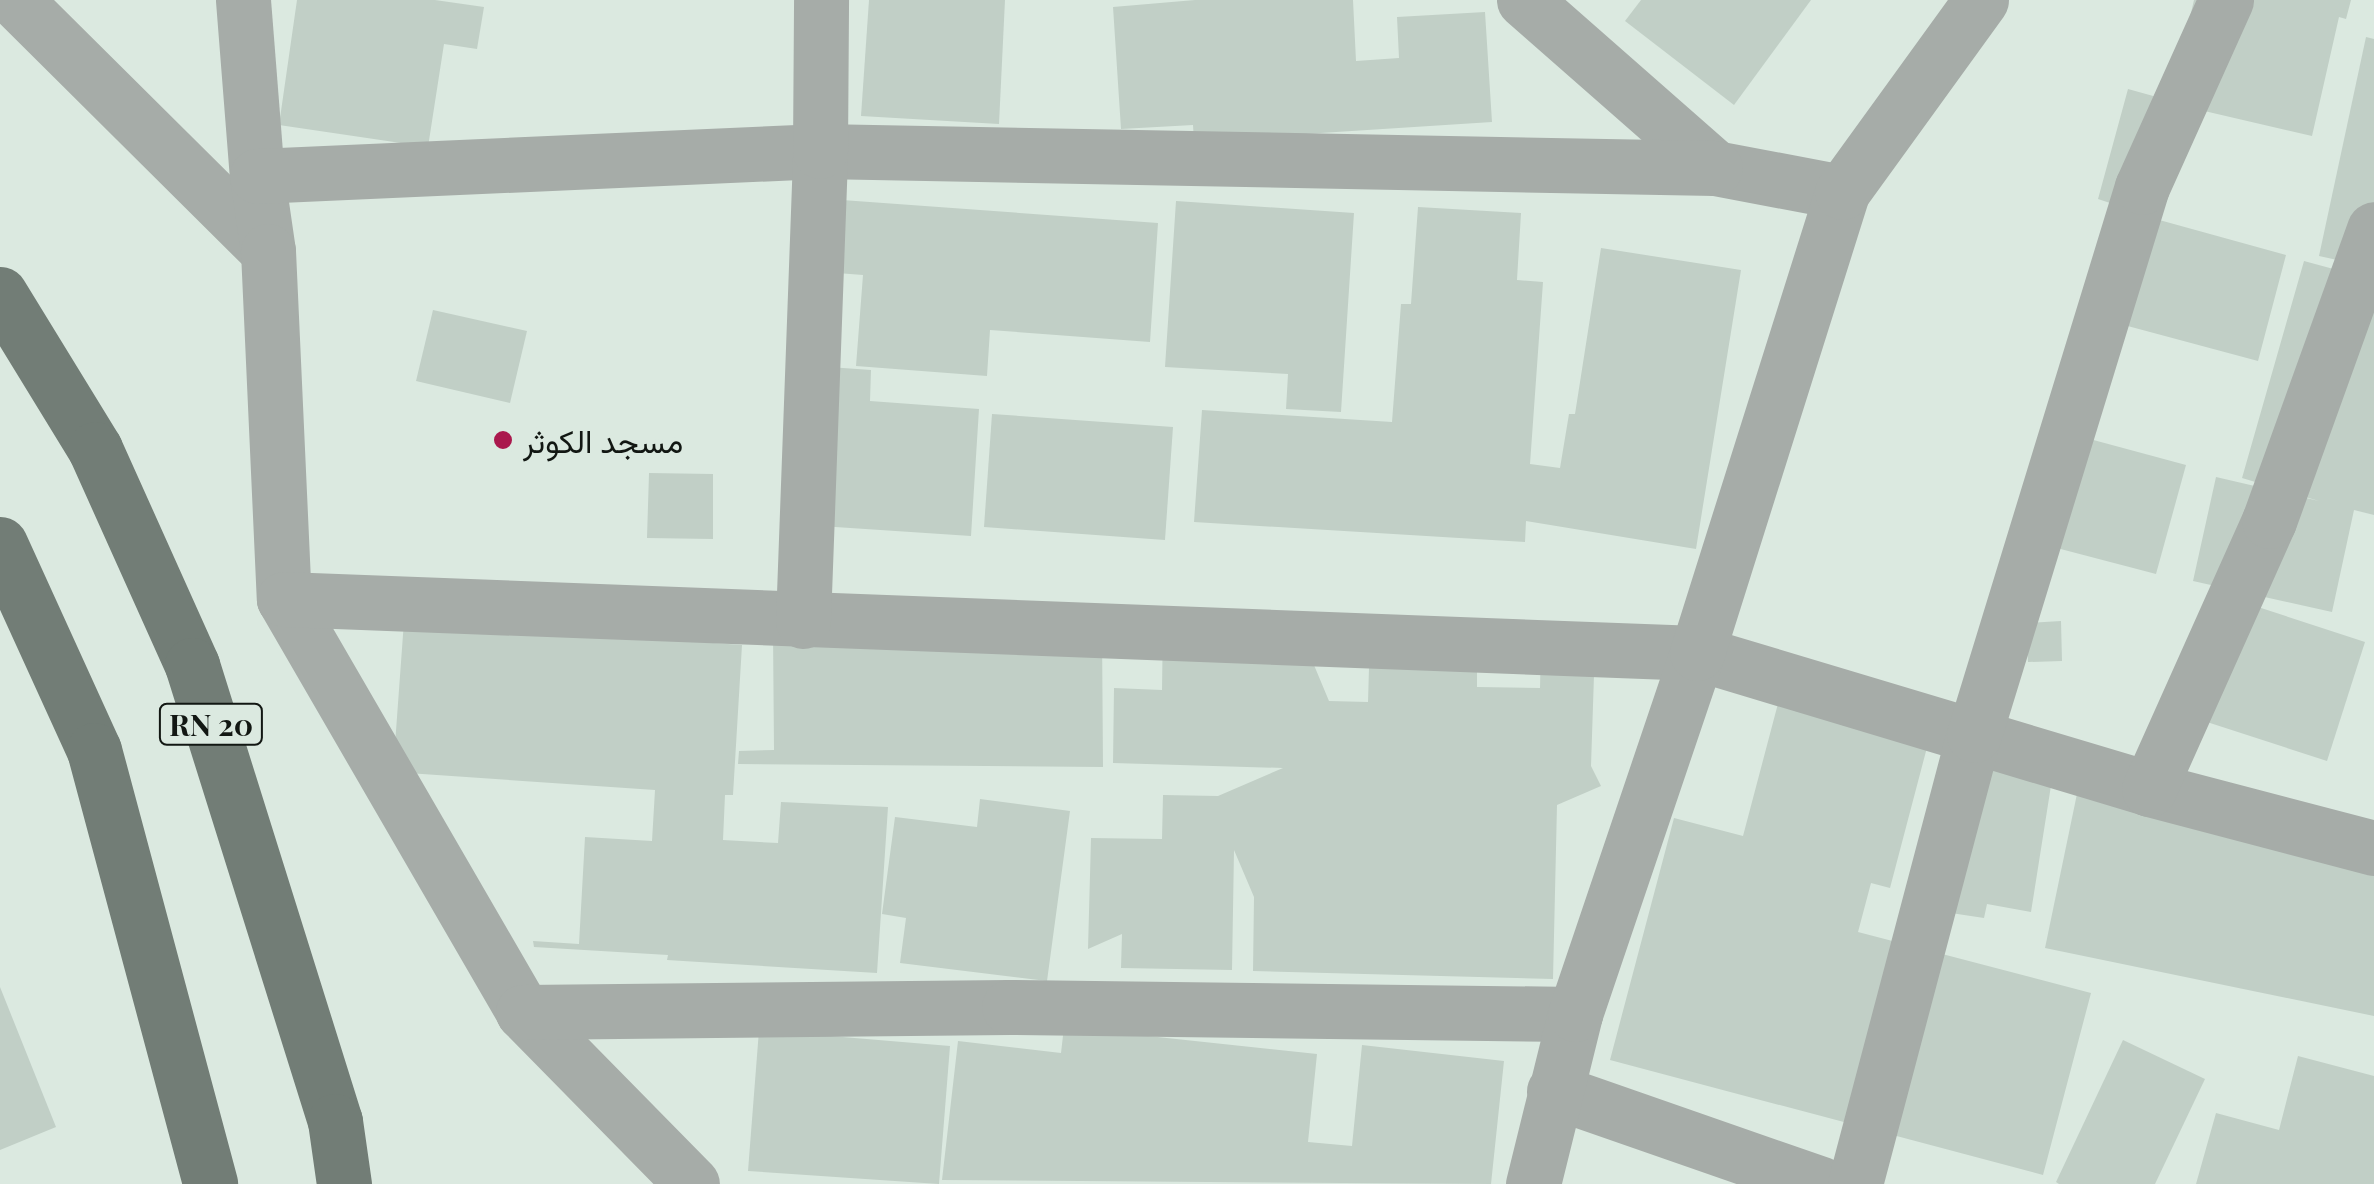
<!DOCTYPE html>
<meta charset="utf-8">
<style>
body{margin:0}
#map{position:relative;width:2374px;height:1184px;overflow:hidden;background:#dbe9e0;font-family:"Playfair Display",Vazirmatn,serif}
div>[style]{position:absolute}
.building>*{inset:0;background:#c1cfc6}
.minor>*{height:55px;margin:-27.5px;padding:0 27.5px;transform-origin:27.5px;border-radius:27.5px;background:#a6aca8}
.major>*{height:55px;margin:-27.5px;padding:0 27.5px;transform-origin:27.5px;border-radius:27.5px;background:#727d76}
.dots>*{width:28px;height:28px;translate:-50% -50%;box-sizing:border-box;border:5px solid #dbe9e0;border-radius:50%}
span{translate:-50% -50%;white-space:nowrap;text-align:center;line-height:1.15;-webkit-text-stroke:8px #dbe9e0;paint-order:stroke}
.shield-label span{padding:2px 8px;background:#dbe9e0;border:2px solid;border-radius:8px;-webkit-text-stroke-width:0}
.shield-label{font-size:30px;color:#121713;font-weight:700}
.poi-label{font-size:32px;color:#121713}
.left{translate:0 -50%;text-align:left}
</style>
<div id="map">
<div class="building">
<i style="clip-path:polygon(297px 0,435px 0,484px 7px,477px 49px,444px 44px,428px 147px,279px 125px)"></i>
<i style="clip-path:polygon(869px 0,1005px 0,999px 124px,861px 116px)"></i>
<i style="clip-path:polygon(1195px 0,1353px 0,1356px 61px,1399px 58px,1397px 17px,1485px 12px,1492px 122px,1194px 141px,1193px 125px,1121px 129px,1113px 7px)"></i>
<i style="clip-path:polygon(1641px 0,1811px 0,1734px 105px,1625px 21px)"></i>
<i style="clip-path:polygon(2194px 0,2351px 0,2346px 19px,2339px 17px,2312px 136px,2170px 103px)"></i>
<i style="clip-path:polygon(2366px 37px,2374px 39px,2374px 268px,2319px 256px)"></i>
<i style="clip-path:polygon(2128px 89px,2164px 99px,2134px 213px,2286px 255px,2258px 361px,2083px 314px,2113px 204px,2098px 199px)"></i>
<i style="clip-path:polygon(842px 200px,1158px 223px,1150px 342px,990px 330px,987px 376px,856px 366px,863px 275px,837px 273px)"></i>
<i style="clip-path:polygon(1176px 201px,1354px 213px,1341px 412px,1286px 409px,1288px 374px,1165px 367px)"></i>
<i style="clip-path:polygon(1418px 207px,1521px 213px,1517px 280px,1543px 282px,1530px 464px,1560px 468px,1569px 414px,1575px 414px,1601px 248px,1741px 270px,1696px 549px,1526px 521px,1525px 542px,1194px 522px,1202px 410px,1392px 422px,1401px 304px,1411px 304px)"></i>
<i style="clip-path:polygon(2304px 261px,2374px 280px,2374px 515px,2354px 510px,2332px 612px,2193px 581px,2216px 477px,2319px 501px,2242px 478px)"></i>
<i style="clip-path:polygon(433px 310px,527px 331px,510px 403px,416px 381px)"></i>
<i style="clip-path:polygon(815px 366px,871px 370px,870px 401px,979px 409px,971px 536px,805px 525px)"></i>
<i style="clip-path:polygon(992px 414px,1173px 427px,1165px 540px,984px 527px)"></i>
<i style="clip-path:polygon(2049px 428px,2186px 465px,2156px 574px,2019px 538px)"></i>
<i style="clip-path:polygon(649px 473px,713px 474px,713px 539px,647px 538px)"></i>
<i style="clip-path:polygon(2212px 592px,2365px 642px,2327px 761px,2173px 711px)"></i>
<i style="clip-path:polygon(1163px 619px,1296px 622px,1329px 701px,1368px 702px,1370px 634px,1477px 636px,1477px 687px,1540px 688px,1541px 644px,1595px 645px,1591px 766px,1601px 786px,1557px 805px,1553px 979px,1253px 971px,1254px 897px,1234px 850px,1232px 970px,1121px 968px,1122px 934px,1088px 949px,1091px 838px,1162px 839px,1163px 795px,1218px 796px,1283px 768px,1113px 763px,1114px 688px,1162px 690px)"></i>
<i style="clip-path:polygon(404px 621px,742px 645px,733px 795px,725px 795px,723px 840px,778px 843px,781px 802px,888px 807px,877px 973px,667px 960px,668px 955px,534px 947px,533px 941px,579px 944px,585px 837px,652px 841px,655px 790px,393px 772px)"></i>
<i style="clip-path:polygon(2061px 621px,2062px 661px,2028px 662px,2026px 623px)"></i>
<i style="clip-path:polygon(1102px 629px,1103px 767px,738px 764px,739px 751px,774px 750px,773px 633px)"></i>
<i style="clip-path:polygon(1780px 696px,1930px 736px,1890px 888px,1871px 883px,1858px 932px,2091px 993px,2043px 1175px,1610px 1060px,1674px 818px,1743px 836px)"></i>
<i style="clip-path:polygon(1954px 757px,2053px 773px,2031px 912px,1987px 904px,1984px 918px,1931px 910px)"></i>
<i style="clip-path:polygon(2078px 789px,2374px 850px,2374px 1016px,2045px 948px)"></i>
<i style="clip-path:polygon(980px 799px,1070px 811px,1047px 981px,900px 963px,906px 918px,882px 914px,895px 817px,977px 827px)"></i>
<i style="clip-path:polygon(0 987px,56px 1127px,0 1150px)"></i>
<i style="clip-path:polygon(1064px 1027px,1317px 1054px,1308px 1142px,1352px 1146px,1362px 1045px,1504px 1061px,1491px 1184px,942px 1180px,958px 1041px,1061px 1053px)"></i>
<i style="clip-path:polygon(759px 1030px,950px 1046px,939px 1184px,748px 1171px)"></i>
<i style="clip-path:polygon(2123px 1040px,2205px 1079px,2155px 1184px,2059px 1184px,2056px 1182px)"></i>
<i style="clip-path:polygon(2298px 1056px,2374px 1076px,2374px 1184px,2196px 1184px,2216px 1113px,2279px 1130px)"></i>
</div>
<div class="minor">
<i style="left:15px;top:0;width:356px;rotate:44.8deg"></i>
<i style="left:243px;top:0;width:177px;rotate:85.5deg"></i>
<i style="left:257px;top:176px;width:76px;rotate:81.7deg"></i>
<i style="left:268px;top:251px;width:348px;rotate:87.4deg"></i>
<i style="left:284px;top:599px;width:477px;rotate:59.9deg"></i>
<i style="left:523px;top:1012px;width:241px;rotate:45.5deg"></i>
<i style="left:1524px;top:0;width:254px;rotate:41.3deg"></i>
<i style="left:1715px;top:168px;width:129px;rotate:10.7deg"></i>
<i style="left:257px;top:176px;width:564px;rotate:-2.54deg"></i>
<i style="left:820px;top:151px;width:895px;rotate:1.09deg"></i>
<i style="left:284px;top:599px;width:1414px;rotate:2.19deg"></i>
<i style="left:1697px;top:653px;width:472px;rotate:16.7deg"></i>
<i style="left:2149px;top:789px;width:233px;rotate:14.7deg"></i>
<i style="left:803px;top:621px;width:470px;rotate:-87.9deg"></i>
<i style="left:820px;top:151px;width:151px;rotate:-89.6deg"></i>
<i style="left:2149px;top:789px;width:294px;rotate:-65.9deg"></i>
<i style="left:2269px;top:521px;width:310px;rotate:-70.2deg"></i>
<i style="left:523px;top:1012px;width:486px;rotate:-0.6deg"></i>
<i style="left:1009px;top:1007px;width:566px;rotate:0.71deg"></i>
<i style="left:1554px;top:1091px;width:283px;rotate:19.2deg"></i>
<i style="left:1533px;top:1184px;width:175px;rotate:-76.1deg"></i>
<i style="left:1575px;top:1014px;width:381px;rotate:-71.3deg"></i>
<i style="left:1697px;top:653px;width:483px;rotate:-72.5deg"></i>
<i style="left:1842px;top:192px;width:237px;rotate:-54.1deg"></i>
<i style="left:1855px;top:1184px;width:465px;rotate:-75.2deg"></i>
<i style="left:1974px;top:735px;width:573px;rotate:-72.96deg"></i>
<i style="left:2142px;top:187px;width:205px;rotate:-65.8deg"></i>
</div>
<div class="major">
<i style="left:0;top:294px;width:182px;rotate:58.5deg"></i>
<i style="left:95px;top:449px;width:237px;rotate:65.8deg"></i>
<i style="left:192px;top:665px;width:478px;rotate:72.6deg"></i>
<i style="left:335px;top:1121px;width:64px;rotate:81.9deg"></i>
<i style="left:0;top:544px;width:226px;rotate:65.5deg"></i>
<i style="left:94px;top:750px;width:449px;rotate:75deg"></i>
</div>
<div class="dots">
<i style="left:503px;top:440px;background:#aa184d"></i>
</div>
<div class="shield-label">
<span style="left:211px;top:724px">RN 20</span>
</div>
<div class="poi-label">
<span class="left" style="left:523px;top:440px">مسجد الكوثر</span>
</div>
</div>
